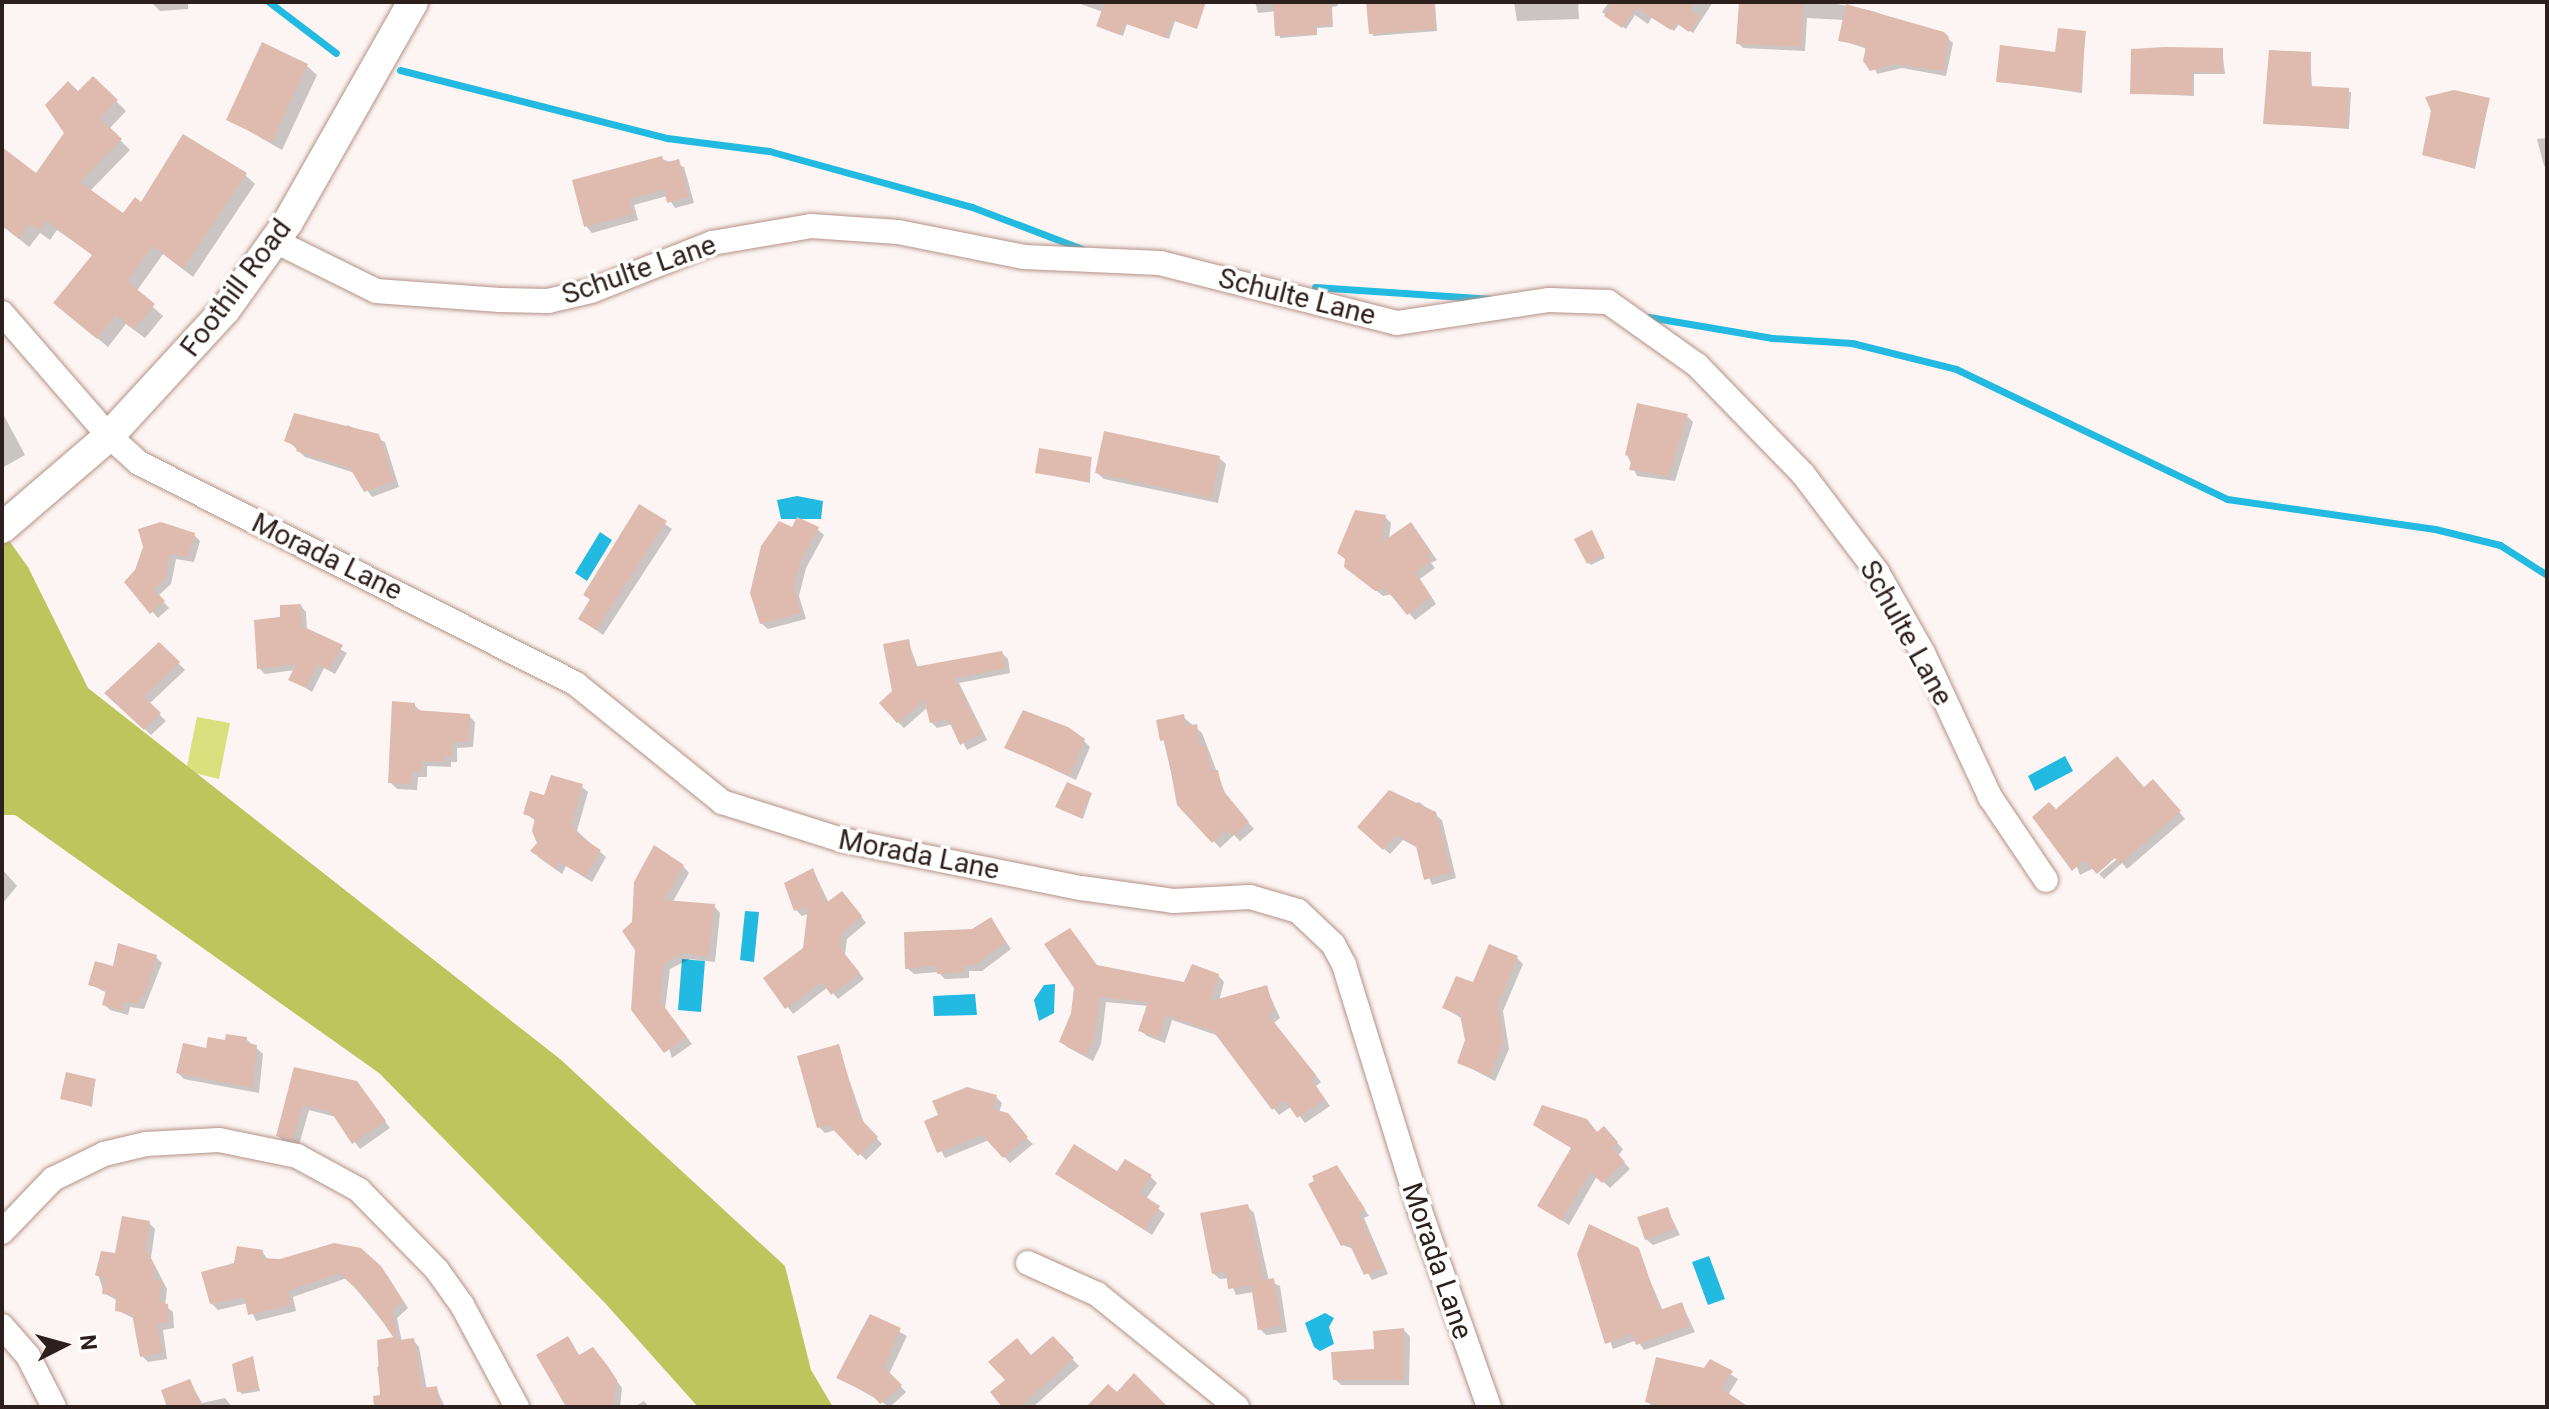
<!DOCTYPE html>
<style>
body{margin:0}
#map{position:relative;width:2549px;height:1409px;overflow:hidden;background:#fdf5f3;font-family:Roboto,sans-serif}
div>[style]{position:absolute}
.green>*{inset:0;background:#d9e07d}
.forest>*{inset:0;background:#bfc55d}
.water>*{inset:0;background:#23bae1}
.shadow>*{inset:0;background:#0003}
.stream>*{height:7px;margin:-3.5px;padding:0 3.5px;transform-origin:3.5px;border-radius:3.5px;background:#23bae1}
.building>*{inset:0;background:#dfbbaf}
.roads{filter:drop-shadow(0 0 2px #b49286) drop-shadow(0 0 2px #b49286)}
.minor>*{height:24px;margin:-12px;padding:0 12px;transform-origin:12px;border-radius:12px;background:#fff}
.major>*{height:30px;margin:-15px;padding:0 15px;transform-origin:15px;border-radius:15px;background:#fff}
span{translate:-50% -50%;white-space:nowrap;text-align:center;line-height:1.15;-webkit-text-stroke:7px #fff;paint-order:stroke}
.street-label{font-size:28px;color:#2d1f1b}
.frame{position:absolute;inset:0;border:4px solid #2d1f1b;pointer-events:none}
.north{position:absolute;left:24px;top:1305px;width:80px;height:80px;-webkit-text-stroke:6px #fff;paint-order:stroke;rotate:84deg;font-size:22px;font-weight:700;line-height:32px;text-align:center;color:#2d1f1b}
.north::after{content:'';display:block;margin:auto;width:28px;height:36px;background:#2d1f1b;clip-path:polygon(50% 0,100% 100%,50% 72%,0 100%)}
</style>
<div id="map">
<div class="green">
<i style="clip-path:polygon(197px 717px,230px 723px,219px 779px,186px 771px)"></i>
</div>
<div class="forest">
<i style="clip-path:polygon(2px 531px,28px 567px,88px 688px,560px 1059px,785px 1266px,811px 1370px,833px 1407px,698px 1407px,605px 1303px,379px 1073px,15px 815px,2px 815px)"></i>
</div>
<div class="water">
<i style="clip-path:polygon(797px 496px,823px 501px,821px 519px,781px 519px,777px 500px)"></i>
<i style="clip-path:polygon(600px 532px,612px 540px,587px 581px,575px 573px)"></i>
<i style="clip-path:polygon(2065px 756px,2073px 771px,2035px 791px,2028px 776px)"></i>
<i style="clip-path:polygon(745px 911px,759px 912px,754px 962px,740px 960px)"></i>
<i style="clip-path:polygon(682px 959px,705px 961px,701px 1012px,678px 1010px)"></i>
<i style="clip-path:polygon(1055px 984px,1054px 1013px,1039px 1021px,1034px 1000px,1044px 985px)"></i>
<i style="clip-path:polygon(975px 994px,977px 1015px,934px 1016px,933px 996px)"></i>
<i style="clip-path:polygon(1709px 1256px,1725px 1299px,1708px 1305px,1692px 1262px)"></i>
<i style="clip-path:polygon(1325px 1313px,1334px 1318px,1329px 1327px,1334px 1344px,1320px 1351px,1314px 1347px,1305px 1323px)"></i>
</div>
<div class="shadow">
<i style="clip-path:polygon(151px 2px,188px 2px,188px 9px,160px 11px)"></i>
<i style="clip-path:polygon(1075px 2px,1204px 2px,1195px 28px,1175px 21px,1169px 39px,1127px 24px,1123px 36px,1101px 28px,1103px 12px)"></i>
<i style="clip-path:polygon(1255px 2px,1337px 2px,1338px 6px,1332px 7px,1333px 27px,1317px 28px,1317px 35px,1280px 38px,1276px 11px,1258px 13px)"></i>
<i style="clip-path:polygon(1368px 2px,1451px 2px,1435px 3px,1437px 31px,1373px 36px)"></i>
<i style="clip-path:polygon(1514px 2px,1578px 2px,1579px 19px,1517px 21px)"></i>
<i style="clip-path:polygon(1609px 2px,1713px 2px,1693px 33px,1679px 24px,1674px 31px,1652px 17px,1648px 24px,1635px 15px,1626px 29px,1602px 12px)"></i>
<i style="clip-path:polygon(1741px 2px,1827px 2px,1873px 11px,1948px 39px,1953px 43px,1946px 76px,1902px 68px,1877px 74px,1867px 49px,1841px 40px,1844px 20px,1807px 18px,1805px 51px,1743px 48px,1738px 43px)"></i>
<i style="clip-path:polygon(2085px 33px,2082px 93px,1998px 81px,2057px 54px)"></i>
<i style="clip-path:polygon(2222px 50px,2225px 74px,2194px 74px,2194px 96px,2132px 93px)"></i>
<i style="clip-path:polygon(2310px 54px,2312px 88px,2351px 92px,2349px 129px,2265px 123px)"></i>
<i style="clip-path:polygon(307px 66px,317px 75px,282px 150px,228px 119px)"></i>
<i style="clip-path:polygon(93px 78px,126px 111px,109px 129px,130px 150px,90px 191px,124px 216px,142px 205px,245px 175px,255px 184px,193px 277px,163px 254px,136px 292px,163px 316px,145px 338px,126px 324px,108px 347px,66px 312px,94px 256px,57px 230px,50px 240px,40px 233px,29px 247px,2px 225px,2px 150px,37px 176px,67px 133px,79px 93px)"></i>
<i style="clip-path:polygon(2489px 100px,2475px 169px,2424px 154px)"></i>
<i style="clip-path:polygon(2547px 138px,2547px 166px,2544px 166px,2537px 139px)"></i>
<i style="clip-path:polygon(662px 159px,684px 167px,694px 203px,675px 208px,667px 196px,634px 205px,638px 220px,592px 233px,586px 226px)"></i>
<i style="clip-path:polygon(2px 412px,25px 455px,2px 468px)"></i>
<i style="clip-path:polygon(1687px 416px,1693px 422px,1675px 481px,1637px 476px,1627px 455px)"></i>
<i style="clip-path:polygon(347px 425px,385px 442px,399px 487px,372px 497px,355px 473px,305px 457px,287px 440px,345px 431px)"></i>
<i style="clip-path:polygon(1219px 458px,1226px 464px,1218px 503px,1104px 479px,1097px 473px)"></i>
<i style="clip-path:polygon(1091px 459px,1090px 483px,1037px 472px)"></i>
<i style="clip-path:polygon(640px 507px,672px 529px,603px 635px,580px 618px,591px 601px,586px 595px)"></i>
<i style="clip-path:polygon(1385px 517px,1391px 523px,1389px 539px,1416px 531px,1437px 560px,1431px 563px,1435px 568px,1420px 579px,1436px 604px,1415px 620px,1393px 594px,1383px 596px,1350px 569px)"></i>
<i style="clip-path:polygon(793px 529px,817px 529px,824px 535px,806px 568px,799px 596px,806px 619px,768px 629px,761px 623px)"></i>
<i style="clip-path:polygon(194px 535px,200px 541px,194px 562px,176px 559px,171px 584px,158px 596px,169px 608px,158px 618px,126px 582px)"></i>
<i style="clip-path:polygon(1594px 535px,1605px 558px,1591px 565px,1588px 562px)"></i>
<i style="clip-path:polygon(301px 606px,306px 612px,307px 631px,347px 653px,335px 674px,324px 668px,312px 692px,291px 679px,295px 670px,265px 674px,259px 668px,282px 619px)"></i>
<i style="clip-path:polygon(908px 641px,918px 668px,1002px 653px,1008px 659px,1010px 673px,959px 683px,987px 740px,967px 750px,953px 724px,937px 728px,931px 722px,928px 707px,904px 728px,898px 722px)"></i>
<i style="clip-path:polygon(159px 644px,185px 670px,149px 704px,166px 721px,151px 735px,107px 693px)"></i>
<i style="clip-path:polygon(414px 705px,421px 711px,469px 716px,475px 722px,473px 747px,457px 748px,457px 762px,451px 762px,451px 767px,427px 766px,427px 777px,418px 777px,417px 790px,397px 789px,390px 782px)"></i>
<i style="clip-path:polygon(1183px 717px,1202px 733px,1227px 798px,1254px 829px,1240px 841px,1234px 835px,1220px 848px,1179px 804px,1159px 722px)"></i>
<i style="clip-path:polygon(1083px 740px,1090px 747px,1076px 780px,1006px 747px)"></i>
<i style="clip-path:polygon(581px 786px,588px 792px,577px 831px,606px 857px,592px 882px,566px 866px,562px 874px,538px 857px,536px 821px,526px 814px)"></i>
<i style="clip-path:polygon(2159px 788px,2185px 819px,2127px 869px,2122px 863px,2104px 879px,2099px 874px,2124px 853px,2080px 875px,2056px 811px)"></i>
<i style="clip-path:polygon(1091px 795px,1083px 819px,1060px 809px)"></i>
<i style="clip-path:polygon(1419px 802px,1442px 820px,1456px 878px,1432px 885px,1418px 848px,1403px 840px,1390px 854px,1366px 833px)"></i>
<i style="clip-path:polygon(683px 866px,689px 873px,672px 903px,714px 906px,720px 913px,715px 962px,690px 959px,670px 969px,665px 1009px,692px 1044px,672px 1058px,637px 949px,634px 923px)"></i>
<i style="clip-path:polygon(2px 869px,17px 886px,2px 904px)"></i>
<i style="clip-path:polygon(813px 870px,829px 903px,848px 899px,866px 923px,847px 939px,845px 955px,864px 979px,838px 999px,828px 987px,793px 1014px,766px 978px,805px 949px,810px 913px,802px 916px,796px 910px,786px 884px)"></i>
<i style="clip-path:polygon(991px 920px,1011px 949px,982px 971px,969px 971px,969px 978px,945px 979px,938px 972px,914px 974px,907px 968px)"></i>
<i style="clip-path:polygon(1076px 937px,1098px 967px,1186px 984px,1218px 975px,1224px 982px,1219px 1001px,1266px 987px,1280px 1018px,1274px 1023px,1321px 1082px,1316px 1086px,1330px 1106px,1305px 1123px,1292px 1106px,1279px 1115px,1219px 1036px,1172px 1020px,1165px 1043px,1147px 1036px,1140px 1030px,1148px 1006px,1106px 1002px,1101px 1044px,1093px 1061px,1067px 1047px,1061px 1041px,1073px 1013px)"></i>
<i style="clip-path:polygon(156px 957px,162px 963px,144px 1009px,130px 1007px,128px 1015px,110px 1010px,104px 1004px,107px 993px,90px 984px,115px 968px)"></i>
<i style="clip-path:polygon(1517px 958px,1523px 964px,1503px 1011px,1509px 1049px,1495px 1081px,1459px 1062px,1467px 1040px,1463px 1019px,1444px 1008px)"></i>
<i style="clip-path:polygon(246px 1039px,263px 1054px,259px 1093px,184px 1079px,178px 1073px,208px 1051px)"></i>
<i style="clip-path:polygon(838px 1047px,865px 1126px,882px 1144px,866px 1160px,836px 1130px,825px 1133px,819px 1127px)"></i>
<i style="clip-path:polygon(296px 1069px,356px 1083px,390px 1128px,360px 1149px,336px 1117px,309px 1110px,299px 1145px,284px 1142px,278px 1136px)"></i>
<i style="clip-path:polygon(95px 1081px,92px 1107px,62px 1098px)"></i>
<i style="clip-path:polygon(996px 1097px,1002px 1103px,999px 1113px,1033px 1144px,1010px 1163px,989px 1140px,945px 1158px,927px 1122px)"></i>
<i style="clip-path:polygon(1535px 1125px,1598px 1134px,1604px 1129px,1623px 1149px,1618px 1156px,1630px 1169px,1610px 1188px,1597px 1176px,1569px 1225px,1540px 1206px,1573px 1149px)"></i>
<i style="clip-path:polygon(1336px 1167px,1369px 1216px,1364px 1218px,1388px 1274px,1372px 1280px,1354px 1249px,1342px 1245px)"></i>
<i style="clip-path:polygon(1058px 1174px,1151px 1177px,1157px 1183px,1146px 1199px,1165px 1214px,1152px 1235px)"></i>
<i style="clip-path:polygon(1248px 1207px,1254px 1213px,1269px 1281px,1280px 1286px,1287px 1332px,1266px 1335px,1260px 1329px,1254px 1292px,1236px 1295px,1229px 1278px,1220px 1279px,1213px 1273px)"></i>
<i style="clip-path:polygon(1667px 1209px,1680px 1235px,1653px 1245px,1646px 1239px)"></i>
<i style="clip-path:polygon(149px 1223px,155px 1229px,151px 1258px,167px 1289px,165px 1306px,173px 1312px,174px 1328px,163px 1330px,167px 1359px,148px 1362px,142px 1356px,135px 1319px,117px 1310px,118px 1301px,104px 1293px,98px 1274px)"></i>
<i style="clip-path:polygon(360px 1250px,387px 1275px,408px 1308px,397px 1318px,402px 1342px,413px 1340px,419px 1347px,427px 1390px,436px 1388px,445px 1407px,383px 1407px,377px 1367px,383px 1366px,397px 1339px,347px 1278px,293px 1297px,296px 1311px,256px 1321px,248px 1303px,218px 1310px,211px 1303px,236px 1265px,262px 1251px,268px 1260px,281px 1261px)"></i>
<i style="clip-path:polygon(1637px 1250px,1663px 1311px,1682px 1304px,1695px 1332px,1644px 1350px,1637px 1340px,1613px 1349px,1579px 1254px)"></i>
<i style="clip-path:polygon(871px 1316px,907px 1336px,889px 1374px,906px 1392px,890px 1407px,838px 1377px)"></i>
<i style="clip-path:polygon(1404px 1330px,1410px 1337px,1409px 1385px,1341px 1385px,1335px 1379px)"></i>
<i style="clip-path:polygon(567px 1339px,580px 1357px,599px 1356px,622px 1388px,620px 1407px,569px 1407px)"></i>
<i style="clip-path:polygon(1053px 1339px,1079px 1366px,1033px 1407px,1005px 1407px,1031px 1357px)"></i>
<i style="clip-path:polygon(252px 1359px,260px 1391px,242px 1394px,239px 1391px)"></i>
<i style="clip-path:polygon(1711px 1362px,1738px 1379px,1728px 1395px,1741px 1407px,1653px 1407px,1647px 1401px,1705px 1370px)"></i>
<i style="clip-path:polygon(190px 1382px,202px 1403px,225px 1398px,232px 1407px,169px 1407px)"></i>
<i style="clip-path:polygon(644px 1401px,649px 1407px,634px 1407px)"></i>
</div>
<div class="stream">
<i style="left:269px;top:2px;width:84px;rotate:37.3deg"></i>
<i style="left:400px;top:70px;width:276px;rotate:14.3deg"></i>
<i style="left:667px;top:138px;width:103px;rotate:7.3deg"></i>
<i style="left:769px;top:151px;width:211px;rotate:15.4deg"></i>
<i style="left:972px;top:207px;width:118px;rotate:20.9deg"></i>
<i style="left:1315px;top:287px;width:174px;rotate:3.9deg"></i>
<i style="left:1649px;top:317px;width:125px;rotate:9.7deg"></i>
<i style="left:1772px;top:338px;width:80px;rotate:3.6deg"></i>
<i style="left:1852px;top:343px;width:107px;rotate:14deg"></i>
<i style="left:1956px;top:369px;width:301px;rotate:25.6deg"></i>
<i style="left:2227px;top:499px;width:210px;rotate:8.2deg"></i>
<i style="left:2435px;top:529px;width:67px;rotate:13.8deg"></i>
<i style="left:2500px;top:545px;width:56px;rotate:32.6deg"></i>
</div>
<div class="building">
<i style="clip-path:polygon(1105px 2px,1206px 2px,1197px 29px,1172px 20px,1166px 38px,1124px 23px,1120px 35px,1096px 26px)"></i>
<i style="clip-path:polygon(1273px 2px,1330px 2px,1332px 25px,1315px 26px,1316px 34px,1275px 36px)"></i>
<i style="clip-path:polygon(1366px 2px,1434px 2px,1436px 29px,1369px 34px)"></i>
<i style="clip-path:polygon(1612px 2px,1695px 2px,1690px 10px,1700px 16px,1689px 32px,1676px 23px,1671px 30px,1636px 8px,1622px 28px,1604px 16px)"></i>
<i style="clip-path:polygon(1739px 2px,1804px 2px,1801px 47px,1736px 44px)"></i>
<i style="clip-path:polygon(1846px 4px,1944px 32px,1949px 37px,1944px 71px,1896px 64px,1870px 71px,1863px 61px,1866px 46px,1838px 41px)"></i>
<i style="clip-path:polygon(2058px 28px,2086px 31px,2080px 91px,1996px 82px,2000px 45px,2055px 52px)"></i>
<i style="clip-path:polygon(262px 42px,308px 64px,272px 142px,226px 120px)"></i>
<i style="clip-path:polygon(2165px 47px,2223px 48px,2223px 73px,2192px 72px,2192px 95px,2130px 94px,2131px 49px)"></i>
<i style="clip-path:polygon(2269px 50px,2311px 52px,2310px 86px,2349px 88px,2347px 128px,2263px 124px)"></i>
<i style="clip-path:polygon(93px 76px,118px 100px,100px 118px,122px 139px,80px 182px,123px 213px,135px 197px,141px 202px,183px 134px,247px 173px,183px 269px,153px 246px,127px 281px,155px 304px,134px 330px,116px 315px,97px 339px,53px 303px,92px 255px,47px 221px,39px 231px,29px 224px,19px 239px,2px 226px,2px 147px,36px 173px,64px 133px,45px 105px,68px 81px,78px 91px)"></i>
<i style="clip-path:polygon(2454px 90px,2490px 98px,2473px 168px,2422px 155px,2431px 111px,2425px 97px)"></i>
<i style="clip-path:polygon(662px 156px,664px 163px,679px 159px,689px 197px,667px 203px,664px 190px,629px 199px,633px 214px,584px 227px,572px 180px)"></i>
<i style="clip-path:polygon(1637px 403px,1688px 414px,1669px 476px,1629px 470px,1632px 457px,1625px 455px)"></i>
<i style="clip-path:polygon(294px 413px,379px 434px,394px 481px,364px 492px,350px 468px,296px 451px,298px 447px,284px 441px)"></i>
<i style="clip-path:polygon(1104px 431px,1220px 456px,1212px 498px,1095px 473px)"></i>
<i style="clip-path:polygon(1039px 448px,1092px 457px,1088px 482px,1035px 473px)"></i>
<i style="clip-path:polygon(639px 504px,667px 521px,596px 630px,578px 619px,590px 599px,583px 595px)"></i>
<i style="clip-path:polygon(1355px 510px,1386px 515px,1382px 542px,1411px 522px,1432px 553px,1427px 556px,1431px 561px,1415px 572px,1431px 597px,1407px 615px,1386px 589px,1375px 591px,1344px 567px,1345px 559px,1337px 553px)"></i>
<i style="clip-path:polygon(797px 517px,819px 527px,800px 562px,794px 588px,801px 613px,760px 624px,750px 593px,761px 546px,779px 521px,792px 527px)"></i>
<i style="clip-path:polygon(161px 522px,195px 533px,188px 557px,170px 554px,166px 578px,154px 589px,165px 601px,150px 614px,124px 582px,135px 570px,143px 547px,138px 529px)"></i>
<i style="clip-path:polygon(1592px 530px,1604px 555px,1587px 564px,1574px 539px)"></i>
<i style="clip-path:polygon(301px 604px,302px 626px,343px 645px,329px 670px,318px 664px,306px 688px,288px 680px,296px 664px,257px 669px,254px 620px,280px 617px,280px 605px)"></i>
<i style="clip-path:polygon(909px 639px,914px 667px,1002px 651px,1006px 668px,955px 678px,982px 734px,960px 745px,948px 719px,930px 723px,924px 700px,897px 723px,879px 703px,892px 691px,883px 644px)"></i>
<i style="clip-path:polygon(159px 642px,180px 662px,144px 697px,161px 713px,144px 730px,104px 693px)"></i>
<i style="clip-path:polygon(392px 701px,415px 703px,415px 710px,470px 714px,468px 742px,452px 742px,452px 757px,446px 756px,445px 762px,422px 761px,421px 772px,412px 772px,412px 784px,388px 783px)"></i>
<i style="clip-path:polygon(1023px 710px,1068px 727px,1085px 739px,1070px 776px,1004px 748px)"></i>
<i style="clip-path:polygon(1184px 714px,1186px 726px,1197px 724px,1200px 746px,1206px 745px,1212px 770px,1218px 770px,1222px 789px,1249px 822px,1233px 836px,1226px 830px,1212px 843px,1177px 805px,1165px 740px,1160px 741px,1156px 720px)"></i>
<i style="clip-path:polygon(2117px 756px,2144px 787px,2153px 779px,2181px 811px,2120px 864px,2115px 858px,2097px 874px,2084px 860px,2072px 871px,2032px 817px,2049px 802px,2056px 809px)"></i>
<i style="clip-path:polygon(551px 775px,583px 784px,572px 823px,580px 837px,601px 850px,586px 877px,559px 862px,556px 869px,530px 851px,537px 843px,532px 831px,535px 818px,523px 814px,530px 791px,544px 795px)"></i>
<i style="clip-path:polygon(1067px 782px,1092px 793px,1081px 818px,1055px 807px)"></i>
<i style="clip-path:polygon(1389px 790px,1436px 812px,1451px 872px,1424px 880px,1416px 846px,1396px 835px,1383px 850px,1357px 827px)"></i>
<i style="clip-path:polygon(654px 845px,684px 865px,664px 900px,715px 904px,709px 957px,683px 953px,664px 963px,660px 1001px,687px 1037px,664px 1053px,631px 1010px,635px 950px,622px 931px,632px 922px,634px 882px)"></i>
<i style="clip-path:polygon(813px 868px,826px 903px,842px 891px,862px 916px,842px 933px,840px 948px,860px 973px,831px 995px,822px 982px,785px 1009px,763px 978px,803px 948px,808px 906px,794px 911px,784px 883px)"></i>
<i style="clip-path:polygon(991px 917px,1006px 942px,975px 965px,963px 966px,964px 972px,937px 974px,936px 966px,905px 969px,904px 932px,972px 929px)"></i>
<i style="clip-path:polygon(1070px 928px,1097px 965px,1184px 982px,1192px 964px,1219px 974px,1211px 1001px,1267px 985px,1274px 1011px,1269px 1016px,1316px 1075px,1311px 1079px,1325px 1099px,1297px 1118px,1285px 1100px,1272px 1110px,1213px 1031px,1166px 1015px,1159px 1038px,1138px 1031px,1148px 1002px,1100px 997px,1095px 1037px,1086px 1056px,1059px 1042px,1071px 1013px,1074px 988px,1044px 944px)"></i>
<i style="clip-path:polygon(118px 943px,157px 955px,144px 997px,140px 996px,138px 1004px,124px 1002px,122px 1010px,102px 1005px,106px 990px,88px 985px,95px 961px,113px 966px)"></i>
<i style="clip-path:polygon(1489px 944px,1518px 956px,1498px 1004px,1504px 1042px,1489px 1076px,1457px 1063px,1465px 1040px,1460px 1015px,1442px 1008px,1456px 976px,1473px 982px)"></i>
<i style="clip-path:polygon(226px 1034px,247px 1037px,246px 1043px,257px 1045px,253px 1088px,176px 1073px,183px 1043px,206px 1048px,208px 1037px,225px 1040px)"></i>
<i style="clip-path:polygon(839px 1044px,859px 1117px,878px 1137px,858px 1156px,829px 1125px,817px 1128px,797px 1056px)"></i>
<i style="clip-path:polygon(294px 1067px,357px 1081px,386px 1121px,352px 1144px,331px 1112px,303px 1105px,293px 1140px,276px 1136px)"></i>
<i style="clip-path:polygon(66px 1072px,96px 1079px,90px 1106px,60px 1099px)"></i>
<i style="clip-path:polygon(967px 1087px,997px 1095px,993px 1109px,1008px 1113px,1028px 1137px,1003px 1158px,982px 1135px,937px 1153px,924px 1121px,938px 1115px,932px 1101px)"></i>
<i style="clip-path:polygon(1542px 1105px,1587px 1119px,1597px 1132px,1604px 1126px,1618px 1142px,1613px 1148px,1625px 1162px,1602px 1183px,1590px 1172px,1562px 1221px,1537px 1206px,1571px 1148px,1533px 1125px)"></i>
<i style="clip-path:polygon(1074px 1144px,1117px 1171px,1125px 1159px,1152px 1175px,1140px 1193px,1160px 1206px,1145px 1230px,1055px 1174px)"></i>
<i style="clip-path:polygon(1337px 1165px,1365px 1209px,1359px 1212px,1383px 1268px,1364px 1275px,1349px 1243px,1341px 1246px,1308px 1184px,1314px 1181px,1312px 1176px)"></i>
<i style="clip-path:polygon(1248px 1204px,1264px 1280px,1274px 1278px,1282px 1326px,1258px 1330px,1251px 1286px,1228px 1289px,1226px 1271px,1212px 1274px,1200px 1213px)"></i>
<i style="clip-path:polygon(1668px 1207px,1675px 1229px,1645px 1240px,1637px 1217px)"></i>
<i style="clip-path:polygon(122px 1216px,150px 1221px,146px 1250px,155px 1267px,153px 1279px,162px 1281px,159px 1302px,168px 1304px,169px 1322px,158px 1324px,162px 1353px,140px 1357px,132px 1314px,115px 1311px,116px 1296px,102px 1294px,104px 1278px,95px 1275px,101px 1251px,115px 1253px)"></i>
<i style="clip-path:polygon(1589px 1224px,1639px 1248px,1660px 1310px,1682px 1302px,1690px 1326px,1636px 1345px,1632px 1334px,1605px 1344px,1577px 1254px)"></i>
<i style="clip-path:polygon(334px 1243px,361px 1248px,381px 1266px,403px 1301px,392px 1311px,398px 1340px,414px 1338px,422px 1388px,437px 1386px,440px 1405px,374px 1407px,373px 1396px,380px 1395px,377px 1340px,393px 1337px,367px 1299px,339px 1273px,288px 1291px,291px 1305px,248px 1315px,244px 1297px,210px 1304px,201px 1272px,234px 1263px,237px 1246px,263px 1250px,261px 1258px,280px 1259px)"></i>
<i style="clip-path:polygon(870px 1314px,901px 1328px,884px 1367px,902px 1385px,880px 1404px,872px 1395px,836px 1378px)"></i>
<i style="clip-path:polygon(1404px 1328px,1404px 1380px,1333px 1380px,1331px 1352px,1374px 1349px,1373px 1331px)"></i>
<i style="clip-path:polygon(568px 1336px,579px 1355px,593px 1347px,607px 1365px,617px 1380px,613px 1407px,566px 1407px,536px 1355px)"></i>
<i style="clip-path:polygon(1053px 1336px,1074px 1358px,1020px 1407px,1002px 1407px,990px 1392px,1005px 1380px,988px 1362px,1017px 1338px,1031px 1355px)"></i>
<i style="clip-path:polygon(253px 1356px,259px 1389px,237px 1392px,232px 1364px)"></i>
<i style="clip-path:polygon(1656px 1357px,1704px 1368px,1710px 1359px,1733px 1371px,1722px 1389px,1749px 1407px,1664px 1407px,1645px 1402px)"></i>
<i style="clip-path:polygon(1134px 1373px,1168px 1407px,1086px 1407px,1108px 1384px,1117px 1392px)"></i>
<i style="clip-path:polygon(190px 1379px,202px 1407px,167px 1407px,161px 1390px)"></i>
</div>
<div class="roads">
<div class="minor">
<i style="left:275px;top:241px;width:113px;rotate:26.3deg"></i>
<i style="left:376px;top:291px;width:124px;rotate:4.2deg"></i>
<i style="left:500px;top:300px;width:48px;rotate:1.2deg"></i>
<i style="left:548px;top:301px;width:44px;rotate:-13.1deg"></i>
<i style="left:591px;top:291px;width:130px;rotate:-21.6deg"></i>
<i style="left:712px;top:243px;width:100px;rotate:-9.7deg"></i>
<i style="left:811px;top:226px;width:87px;rotate:3.9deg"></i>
<i style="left:898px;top:232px;width:128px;rotate:11.2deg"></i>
<i style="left:1024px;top:257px;width:136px;rotate:2.5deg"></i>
<i style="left:1160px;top:263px;width:244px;rotate:14.2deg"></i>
<i style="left:1397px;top:323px;width:154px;rotate:-8.6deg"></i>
<i style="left:1549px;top:300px;width:59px;rotate:1.9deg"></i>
<i style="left:1608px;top:302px;width:109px;rotate:35.3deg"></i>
<i style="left:1697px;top:365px;width:152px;rotate:45.8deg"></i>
<i style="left:1803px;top:474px;width:123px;rotate:52.9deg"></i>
<i style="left:1877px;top:572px;width:93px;rotate:60.4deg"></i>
<i style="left:1923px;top:653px;width:159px;rotate:65deg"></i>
<i style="left:1990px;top:797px;width:100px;rotate:56deg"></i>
<i style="left:2px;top:313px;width:163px;rotate:49deg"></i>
<i style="left:109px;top:436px;width:40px;rotate:42deg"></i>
<i style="left:139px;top:463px;width:490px;rotate:26.8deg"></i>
<i style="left:576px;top:684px;width:188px;rotate:38.9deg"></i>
<i style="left:722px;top:802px;width:126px;rotate:17.6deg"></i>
<i style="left:842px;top:840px;width:244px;rotate:11.4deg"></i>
<i style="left:1081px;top:888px;width:93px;rotate:8deg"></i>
<i style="left:1173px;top:901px;width:77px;rotate:-3deg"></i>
<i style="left:1250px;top:897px;width:50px;rotate:16.3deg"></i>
<i style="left:1298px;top:911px;width:48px;rotate:43.3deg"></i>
<i style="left:1333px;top:944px;width:24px;rotate:62deg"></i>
<i style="left:1344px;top:965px;width:257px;rotate:72.8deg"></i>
<i style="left:1420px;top:1211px;width:208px;rotate:70.6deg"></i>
<i style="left:2px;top:1232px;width:74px;rotate:-46.1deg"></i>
<i style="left:53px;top:1179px;width:57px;rotate:-26.1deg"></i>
<i style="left:104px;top:1154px;width:43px;rotate:-13.4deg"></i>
<i style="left:146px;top:1144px;width:73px;rotate:-3.1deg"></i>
<i style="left:219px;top:1140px;width:80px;rotate:11.6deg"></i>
<i style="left:297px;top:1156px;width:71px;rotate:28.7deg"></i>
<i style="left:359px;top:1190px;width:112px;rotate:45.7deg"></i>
<i style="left:437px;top:1270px;width:43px;rotate:54.5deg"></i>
<i style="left:462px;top:1305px;width:116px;rotate:61.7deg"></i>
<i style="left:1028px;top:1263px;width:76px;rotate:24.2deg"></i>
<i style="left:1097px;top:1294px;width:180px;rotate:38.9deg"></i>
<i style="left:2px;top:1326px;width:40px;rotate:49deg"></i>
<i style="left:28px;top:1356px;width:57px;rotate:63deg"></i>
</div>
<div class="major">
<i style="left:2px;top:528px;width:141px;rotate:-40.7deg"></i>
<i style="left:109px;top:436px;width:171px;rotate:-47.4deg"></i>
<i style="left:225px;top:310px;width:108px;rotate:-54.4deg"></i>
<i style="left:288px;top:222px;width:253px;rotate:-60.4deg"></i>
</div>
</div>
<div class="street-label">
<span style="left:639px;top:270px;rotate:-19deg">Schulte Lane</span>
<span style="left:236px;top:288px;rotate:-53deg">Foothill Road</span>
<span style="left:1297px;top:297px;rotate:14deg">Schulte Lane</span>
<span style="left:327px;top:557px;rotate:26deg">Morada Lane</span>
<span style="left:1906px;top:633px;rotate:61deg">Schulte Lane</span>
<span style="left:919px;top:855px;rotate:11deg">Morada Lane</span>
<span style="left:1437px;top:1261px;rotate:71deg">Morada Lane</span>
</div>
<div class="frame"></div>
<div class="north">N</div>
</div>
